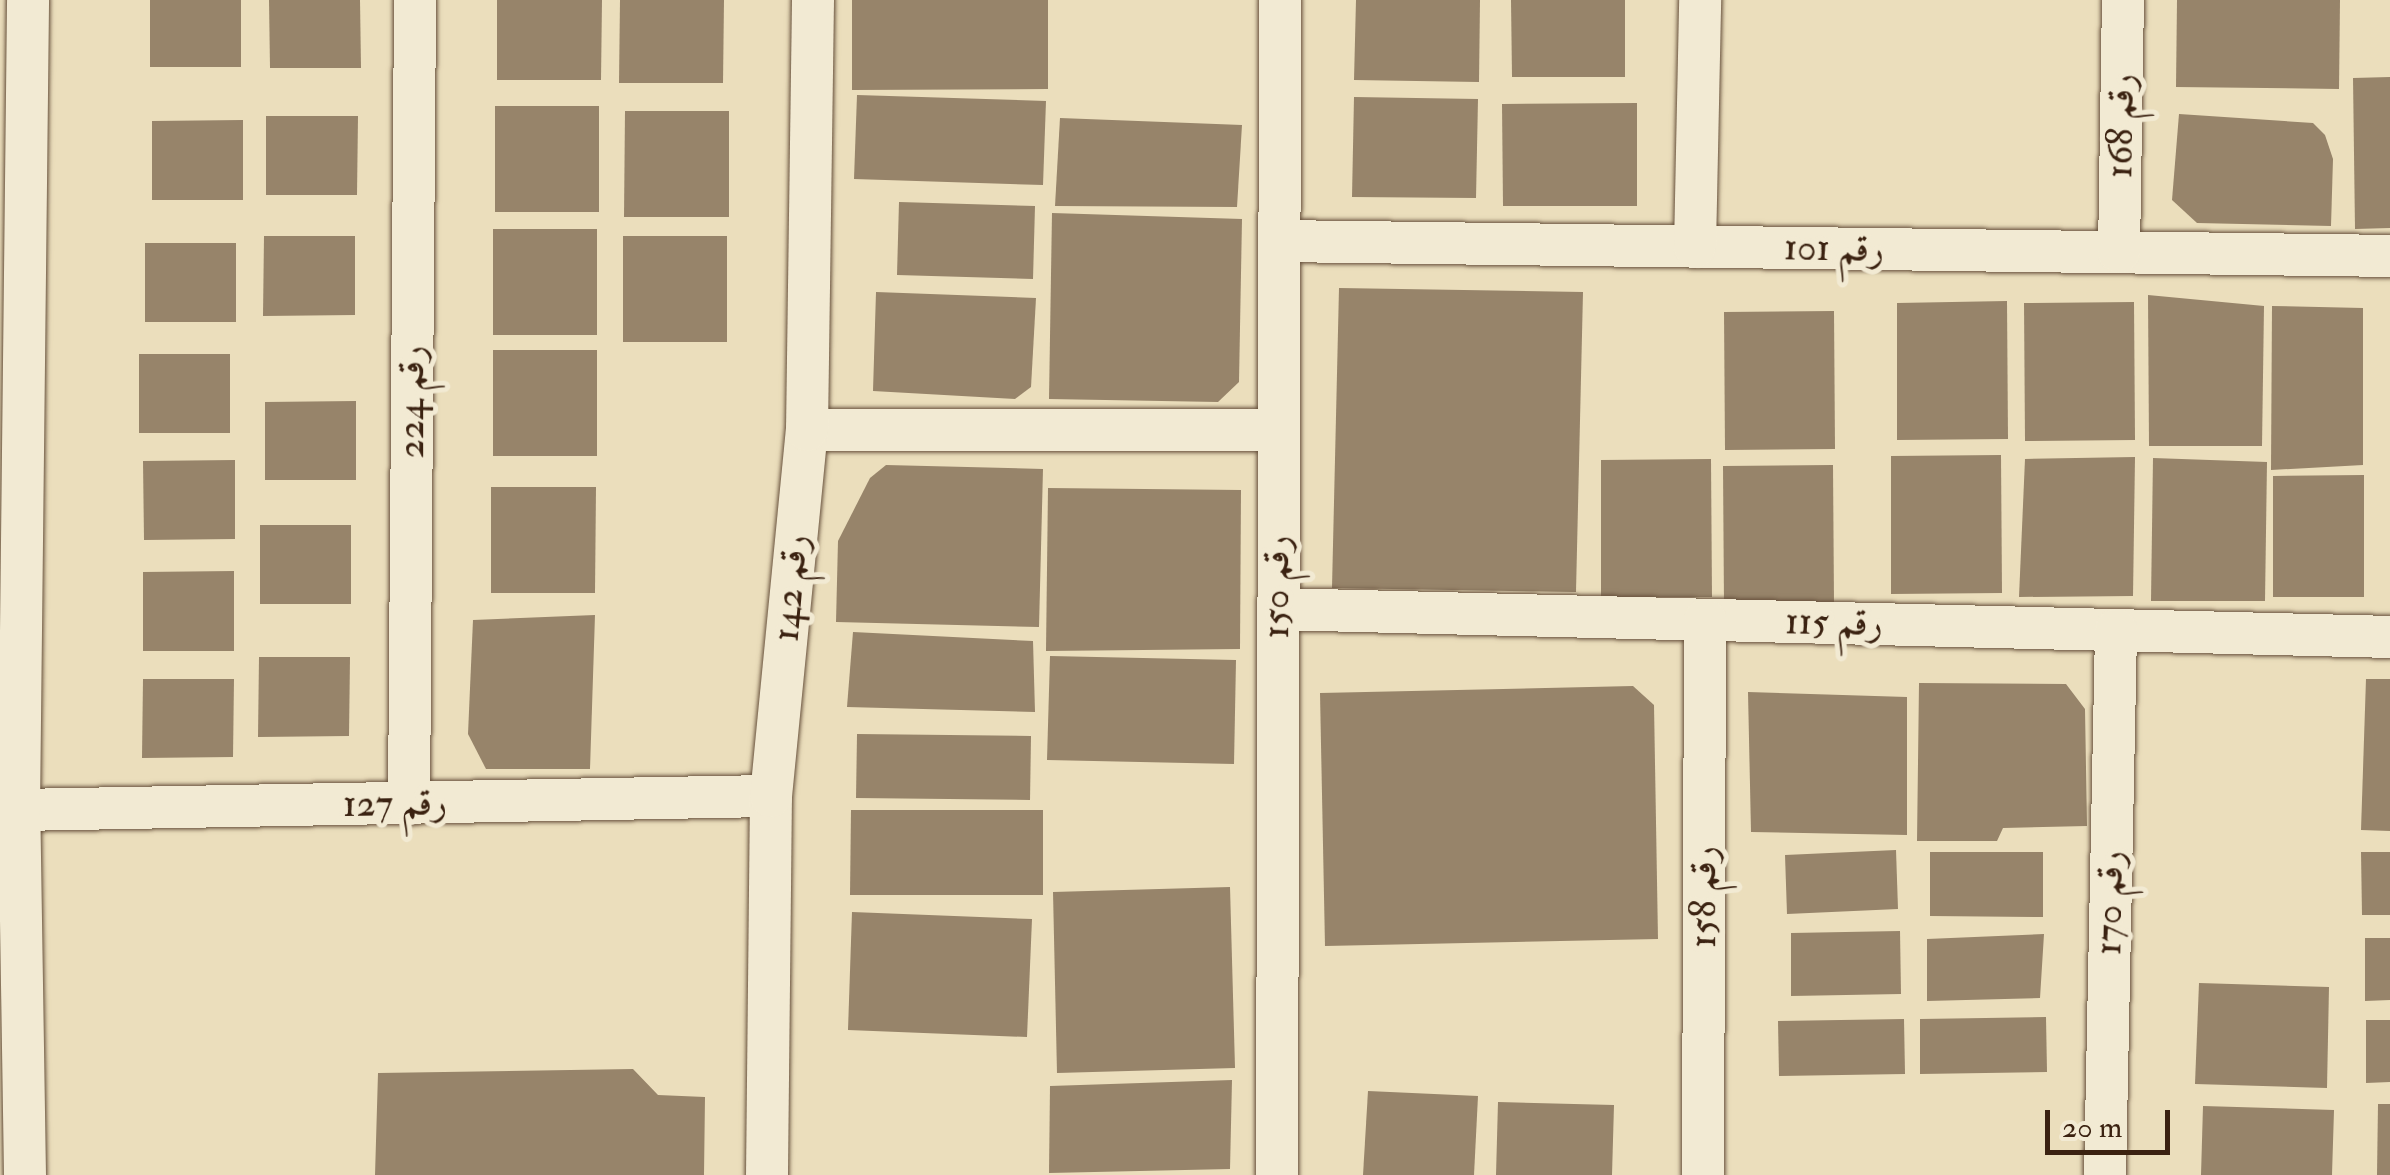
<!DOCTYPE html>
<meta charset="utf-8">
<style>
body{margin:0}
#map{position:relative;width:2390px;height:1175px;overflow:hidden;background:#ebdebc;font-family:"IM FELL Double Pica",Amiri,serif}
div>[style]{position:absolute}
.building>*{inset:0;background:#97846a}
.roads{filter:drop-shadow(0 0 2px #67513c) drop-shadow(0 0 2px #67513c)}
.minor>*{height:42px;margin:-21px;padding:0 21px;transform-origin:21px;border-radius:21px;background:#f2ead3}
span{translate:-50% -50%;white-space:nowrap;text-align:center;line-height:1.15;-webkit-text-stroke:10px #f2ead3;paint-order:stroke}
.street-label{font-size:38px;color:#3b2211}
.scale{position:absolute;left:2045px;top:1110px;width:125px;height:45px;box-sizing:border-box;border:5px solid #3b2211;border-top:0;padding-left:12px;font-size:30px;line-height:35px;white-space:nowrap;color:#3b2211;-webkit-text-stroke:8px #f2ead3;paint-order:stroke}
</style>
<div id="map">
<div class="building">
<i style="clip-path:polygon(150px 0,241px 0,241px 67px,150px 67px)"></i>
<i style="clip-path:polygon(269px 0,360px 0,361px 68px,270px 68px)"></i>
<i style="clip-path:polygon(497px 0,602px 0,601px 80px,497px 80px)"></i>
<i style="clip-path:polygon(620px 0,724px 0,723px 83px,619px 83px)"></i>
<i style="clip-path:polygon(852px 0,1048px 0,1048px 89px,852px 90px)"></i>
<i style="clip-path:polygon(1356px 0,1480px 0,1479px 82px,1354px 80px)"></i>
<i style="clip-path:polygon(1511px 0,1625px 0,1625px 77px,1512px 77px)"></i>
<i style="clip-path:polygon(2177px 0,2340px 0,2339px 89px,2176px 87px)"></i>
<i style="clip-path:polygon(2390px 77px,2390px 228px,2355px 229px,2353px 78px)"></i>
<i style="clip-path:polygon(857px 95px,1046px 101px,1043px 185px,854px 179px)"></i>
<i style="clip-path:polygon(1354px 97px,1478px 99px,1476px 198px,1352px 197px)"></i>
<i style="clip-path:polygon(1637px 103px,1637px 206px,1503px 206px,1502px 104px)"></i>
<i style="clip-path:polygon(495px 106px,599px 106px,599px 212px,495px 212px)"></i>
<i style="clip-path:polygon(625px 111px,729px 111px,729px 217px,624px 217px)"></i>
<i style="clip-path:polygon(2179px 114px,2313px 123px,2325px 135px,2333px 159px,2331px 226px,2197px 223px,2172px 200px)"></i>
<i style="clip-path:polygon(266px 116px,358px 116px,357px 195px,266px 195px)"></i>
<i style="clip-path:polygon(1060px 118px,1242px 125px,1237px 207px,1055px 206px)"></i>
<i style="clip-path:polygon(243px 120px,243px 200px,152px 200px,152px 121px)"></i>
<i style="clip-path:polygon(899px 202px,1035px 206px,1033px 279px,897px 275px)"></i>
<i style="clip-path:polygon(1052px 213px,1242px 219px,1239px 382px,1218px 402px,1049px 399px)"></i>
<i style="clip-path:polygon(493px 229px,597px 229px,597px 335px,493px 335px)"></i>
<i style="clip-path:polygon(264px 236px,355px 236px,355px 315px,263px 316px)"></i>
<i style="clip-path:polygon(623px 236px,727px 236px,727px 342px,623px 342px)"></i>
<i style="clip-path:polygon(145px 243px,236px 243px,236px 322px,145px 322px)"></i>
<i style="clip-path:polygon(1339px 288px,1583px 292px,1576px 592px,1332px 588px)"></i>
<i style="clip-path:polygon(876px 292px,1036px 298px,1031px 387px,1015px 399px,873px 391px)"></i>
<i style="clip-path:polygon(2148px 295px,2264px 306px,2262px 446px,2149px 446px)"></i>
<i style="clip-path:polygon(2007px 301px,2008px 439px,1897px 440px,1897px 303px)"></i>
<i style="clip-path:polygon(2134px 302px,2135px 440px,2025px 441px,2024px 303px)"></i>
<i style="clip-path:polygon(2272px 306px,2363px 308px,2363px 465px,2271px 470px)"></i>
<i style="clip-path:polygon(1834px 311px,1835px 449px,1725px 450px,1724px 312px)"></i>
<i style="clip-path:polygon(493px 350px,597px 350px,597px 456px,493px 456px)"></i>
<i style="clip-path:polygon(139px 354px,230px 354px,230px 433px,139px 433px)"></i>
<i style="clip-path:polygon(356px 401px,356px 480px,265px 480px,265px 402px)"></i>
<i style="clip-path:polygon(2001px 455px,2002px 593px,1891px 594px,1891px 456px)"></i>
<i style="clip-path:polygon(2135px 457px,2133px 596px,2019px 597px,2025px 459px)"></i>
<i style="clip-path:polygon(2153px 458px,2267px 462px,2265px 601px,2151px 601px)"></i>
<i style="clip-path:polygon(1711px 459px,1712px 597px,1601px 597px,1601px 460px)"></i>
<i style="clip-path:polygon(235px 460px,235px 539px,144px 540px,143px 461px)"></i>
<i style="clip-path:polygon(886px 465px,1043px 469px,1039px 627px,836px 622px,838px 541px,870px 478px)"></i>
<i style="clip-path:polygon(1833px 465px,1834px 603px,1724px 604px,1723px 466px)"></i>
<i style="clip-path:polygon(2364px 475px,2364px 597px,2273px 597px,2273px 476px)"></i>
<i style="clip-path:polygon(491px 487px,596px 487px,595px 593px,491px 593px)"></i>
<i style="clip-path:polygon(1048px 488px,1241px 490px,1240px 649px,1046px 651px)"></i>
<i style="clip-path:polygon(260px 525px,351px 525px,351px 604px,260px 604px)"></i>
<i style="clip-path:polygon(234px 571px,234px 651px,143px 651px,143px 572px)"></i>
<i style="clip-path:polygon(595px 615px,590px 769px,486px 769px,468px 734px,473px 620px)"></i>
<i style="clip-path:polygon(853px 632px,1033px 641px,1035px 712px,847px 707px)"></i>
<i style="clip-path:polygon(1050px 656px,1236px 660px,1234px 764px,1047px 760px)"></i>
<i style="clip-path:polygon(259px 657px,350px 657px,349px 736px,258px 737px)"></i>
<i style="clip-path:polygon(143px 679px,234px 679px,233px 757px,142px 758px)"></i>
<i style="clip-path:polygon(2366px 679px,2390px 679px,2390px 831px,2361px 830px)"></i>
<i style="clip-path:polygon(1919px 683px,2066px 684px,2085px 709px,2087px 826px,2003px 828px,1997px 841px,1917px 841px)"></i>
<i style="clip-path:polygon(1633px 686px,1654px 705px,1658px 939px,1325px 946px,1320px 693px)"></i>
<i style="clip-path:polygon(1748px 692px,1907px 697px,1907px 835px,1751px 832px)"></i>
<i style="clip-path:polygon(857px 734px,1031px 736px,1030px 800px,856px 798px)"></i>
<i style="clip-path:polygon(851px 810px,1043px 810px,1043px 895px,850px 895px)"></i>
<i style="clip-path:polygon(1896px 850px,1898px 909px,1787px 914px,1785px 855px)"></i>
<i style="clip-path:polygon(1930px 852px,2043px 852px,2043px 917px,1930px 916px)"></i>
<i style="clip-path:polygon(2361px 852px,2390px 852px,2390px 915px,2362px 915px)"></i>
<i style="clip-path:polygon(1230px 887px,1235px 1068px,1057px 1073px,1053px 892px)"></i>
<i style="clip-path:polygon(852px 912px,1032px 919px,1027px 1037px,848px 1030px)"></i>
<i style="clip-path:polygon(1900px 931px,1901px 994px,1791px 996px,1791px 933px)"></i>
<i style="clip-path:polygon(2044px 934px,2040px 998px,1927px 1001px,1927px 939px)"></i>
<i style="clip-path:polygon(2365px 938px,2390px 938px,2390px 1000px,2365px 1001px)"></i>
<i style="clip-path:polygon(2199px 983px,2329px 987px,2327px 1088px,2195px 1084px)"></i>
<i style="clip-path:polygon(2046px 1017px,2047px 1072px,1920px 1074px,1920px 1019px)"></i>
<i style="clip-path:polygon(1904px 1019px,1905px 1074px,1779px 1076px,1778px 1021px)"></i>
<i style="clip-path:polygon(2366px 1020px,2390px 1020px,2390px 1082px,2366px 1083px)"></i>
<i style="clip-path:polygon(633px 1069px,658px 1095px,705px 1097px,704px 1175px,375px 1175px,378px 1073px)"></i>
<i style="clip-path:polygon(1232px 1080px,1230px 1169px,1049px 1173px,1050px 1086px)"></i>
<i style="clip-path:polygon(1368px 1091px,1478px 1096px,1474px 1175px,1363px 1175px)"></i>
<i style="clip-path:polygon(1498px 1102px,1614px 1105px,1612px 1175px,1496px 1175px)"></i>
<i style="clip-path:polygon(2378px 1104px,2390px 1104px,2390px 1175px,2377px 1175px)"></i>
<i style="clip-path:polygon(2203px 1106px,2334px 1110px,2332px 1175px,2201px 1175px)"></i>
</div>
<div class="roads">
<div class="minor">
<i style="left:1279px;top:241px;width:1111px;rotate:0.77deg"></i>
<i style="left:1695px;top:247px;width:247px;rotate:-88.8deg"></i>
<i style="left:2119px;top:252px;width:252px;rotate:-89.1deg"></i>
<i style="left:807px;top:430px;width:470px"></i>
<i style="left:1278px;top:609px;width:1112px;rotate:1.44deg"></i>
<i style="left:409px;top:804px;width:804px;rotate:-89.57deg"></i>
<i style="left:19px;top:810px;width:752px;rotate:-1.07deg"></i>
<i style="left:25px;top:1175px;width:365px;rotate:-90.9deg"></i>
<i style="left:19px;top:810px;width:810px;rotate:-89.36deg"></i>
<i style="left:767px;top:1175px;width:379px;rotate:-89.4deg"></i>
<i style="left:771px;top:796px;width:368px;rotate:-84.4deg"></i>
<i style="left:807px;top:430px;width:430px;rotate:-89.2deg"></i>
<i style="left:1277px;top:1175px;width:1175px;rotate:-89.85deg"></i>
<i style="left:1703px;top:1175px;width:555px;rotate:-89.79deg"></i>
<i style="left:2105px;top:1175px;width:545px;rotate:-88.84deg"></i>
</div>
</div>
<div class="street-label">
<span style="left:2121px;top:126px;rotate:-89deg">رقم 168</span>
<span style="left:1834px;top:249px;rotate:1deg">رقم 101</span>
<span style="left:412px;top:402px;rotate:-90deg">رقم 224</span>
<span style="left:1277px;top:587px;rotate:-90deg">رقم 150</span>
<span style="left:791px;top:588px;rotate:-85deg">رقم 142</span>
<span style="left:1834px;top:623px;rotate:1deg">رقم 115</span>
<span style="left:395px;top:804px;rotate:-1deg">رقم 127</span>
<span style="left:1704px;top:897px;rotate:-90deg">رقم 158</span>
<span style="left:2110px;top:903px;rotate:-89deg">رقم 170</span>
</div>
<div class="scale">20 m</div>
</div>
